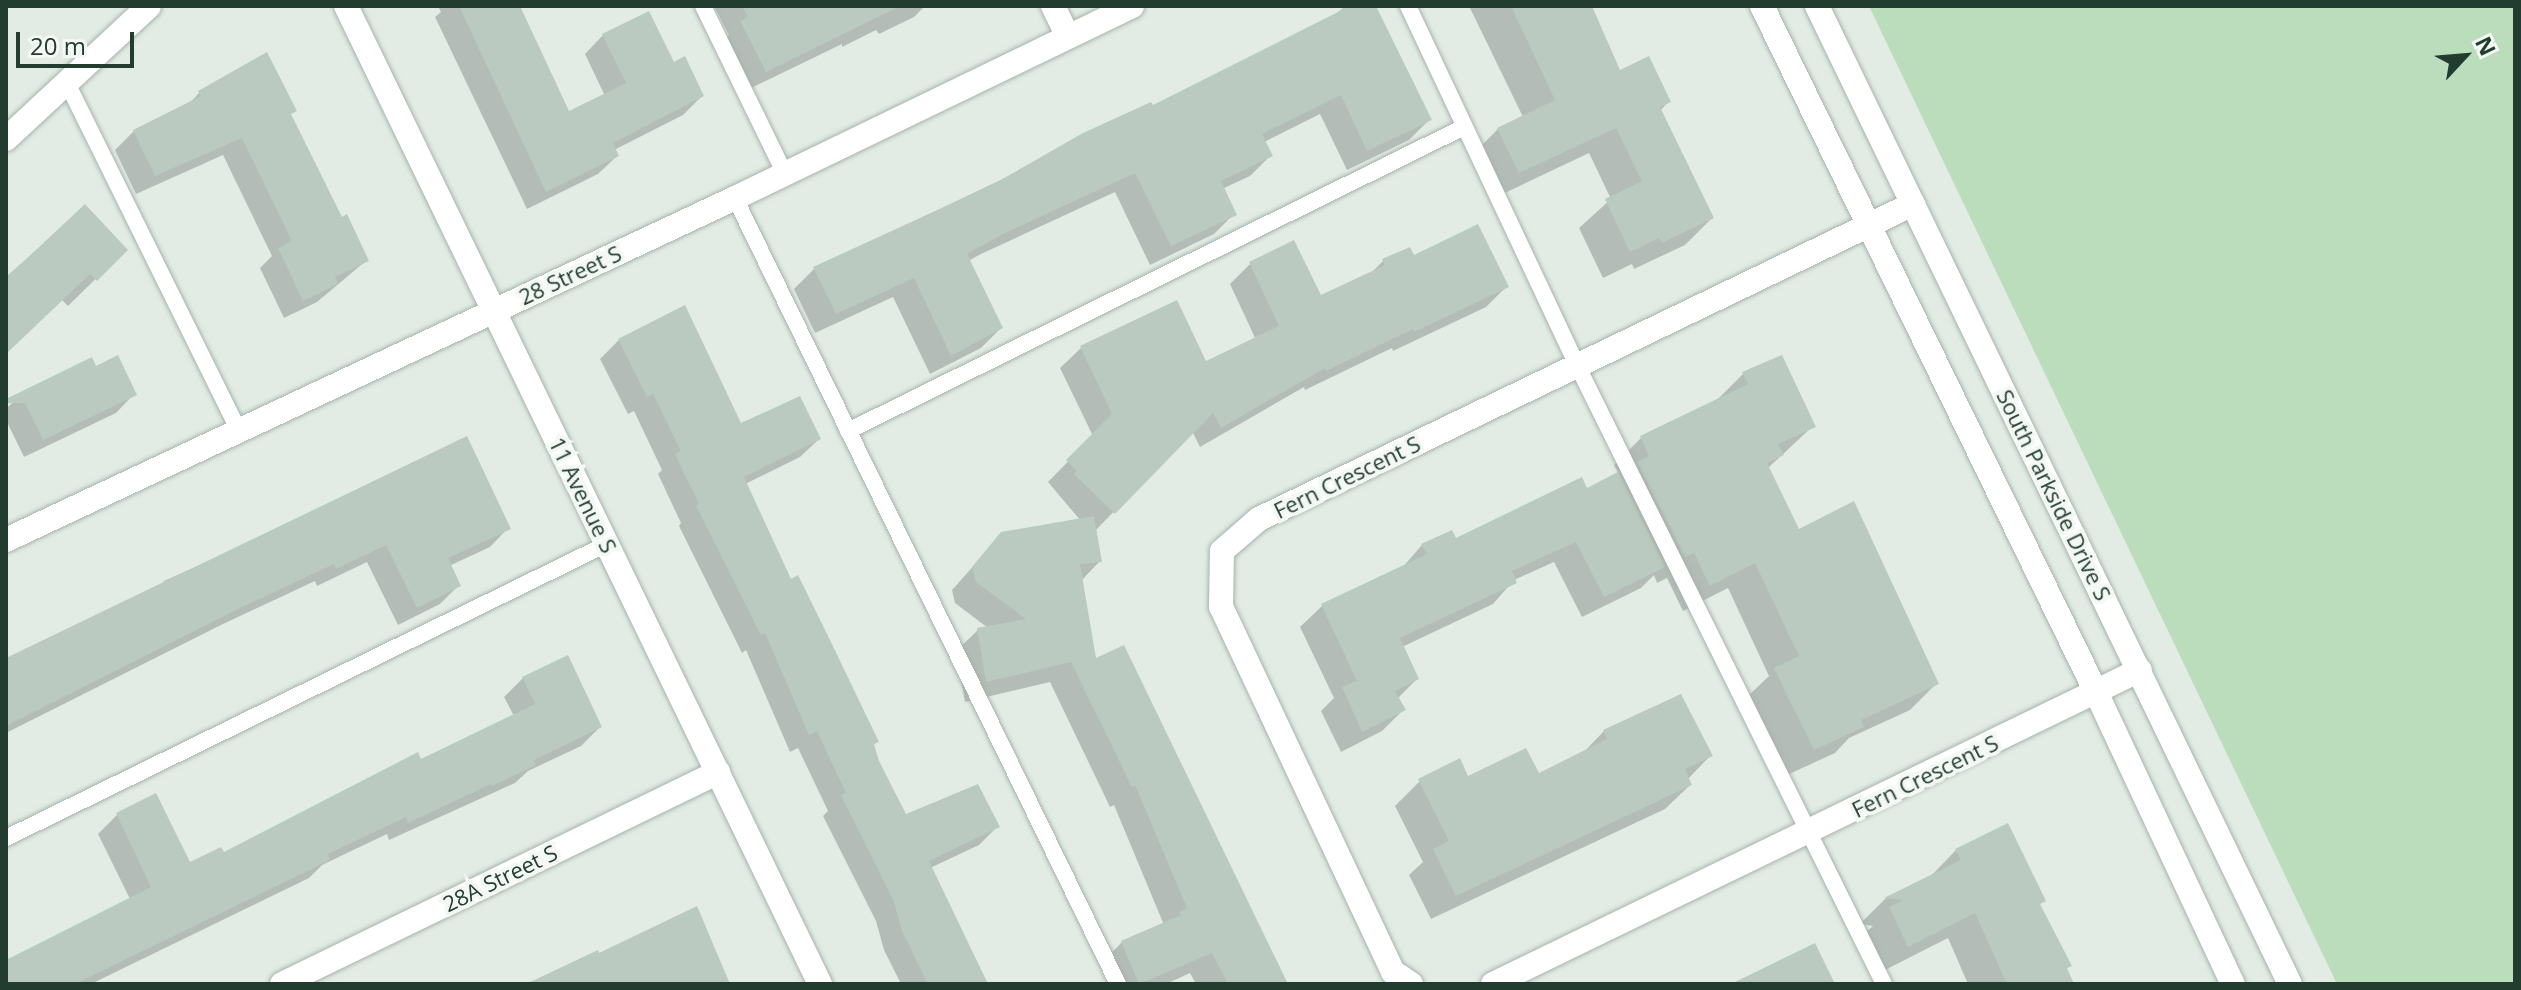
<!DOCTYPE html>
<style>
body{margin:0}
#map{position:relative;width:2521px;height:990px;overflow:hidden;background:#e2ece5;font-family:"Open Sans",sans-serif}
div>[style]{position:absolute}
.green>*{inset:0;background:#bbddbc}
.shadow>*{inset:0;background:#0003}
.building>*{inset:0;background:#bacac0}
.roads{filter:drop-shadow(0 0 2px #a5b4ab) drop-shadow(0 0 2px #a5b4ab)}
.service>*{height:16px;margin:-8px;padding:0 8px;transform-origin:8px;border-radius:8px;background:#fff}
.minor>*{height:24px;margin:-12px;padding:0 12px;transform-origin:12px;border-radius:12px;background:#fff}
.secondary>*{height:24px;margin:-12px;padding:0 12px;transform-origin:12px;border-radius:12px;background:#fff}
span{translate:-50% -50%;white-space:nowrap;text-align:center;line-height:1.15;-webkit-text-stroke:8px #f3f8f4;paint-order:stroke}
.street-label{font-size:22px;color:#223d2f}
.frame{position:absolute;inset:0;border:8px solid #223d2f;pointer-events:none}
.north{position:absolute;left:2425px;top:16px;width:80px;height:80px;-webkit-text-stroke:6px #f3f8f4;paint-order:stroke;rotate:64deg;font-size:22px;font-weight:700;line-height:32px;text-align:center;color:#223d2f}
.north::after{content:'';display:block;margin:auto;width:28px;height:36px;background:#223d2f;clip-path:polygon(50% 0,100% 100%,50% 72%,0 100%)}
.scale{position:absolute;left:16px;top:32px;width:118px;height:36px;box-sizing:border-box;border:4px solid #223d2f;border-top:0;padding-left:10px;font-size:24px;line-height:28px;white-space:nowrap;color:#223d2f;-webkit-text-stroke:6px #f3f8f4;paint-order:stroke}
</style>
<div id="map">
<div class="green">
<i style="clip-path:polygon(1869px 6px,2515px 6px,2515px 984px,2337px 984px)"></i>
</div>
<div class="shadow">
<i style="clip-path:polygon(438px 6px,519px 6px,568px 114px,605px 96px,585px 54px,603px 35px,673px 65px,702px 96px,683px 115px,614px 150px,617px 156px,598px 174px,527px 209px,435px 17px,441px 12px)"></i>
<i style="clip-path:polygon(714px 6px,925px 6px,914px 17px,879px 34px,876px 30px,842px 47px,842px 44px,747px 90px,723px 41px,729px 35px)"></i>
<i style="clip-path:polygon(1346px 6px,1374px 6px,1430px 119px,1409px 140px,1347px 170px,1320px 114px,1264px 142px,1270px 156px,1250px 176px,1222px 189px,1234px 214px,1214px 234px,1150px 265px,1115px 192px,981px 254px,968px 261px,1001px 328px,981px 348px,930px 374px,893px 297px,815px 333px,794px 289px,814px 269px,1152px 108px,1329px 19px)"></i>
<i style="clip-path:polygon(1469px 6px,1589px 6px,1619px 72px,1668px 102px,1660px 111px,1712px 218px,1685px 245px,1634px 269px,1632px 264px,1603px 278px,1579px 228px,1611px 199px,1589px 153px,1492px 199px,1471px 156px,1498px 129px,1523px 117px)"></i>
<i style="clip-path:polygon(199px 93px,290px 115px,341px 220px,367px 260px,317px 302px,284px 318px,260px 268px,272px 256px,223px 155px,136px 194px,115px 150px,134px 131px,187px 106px)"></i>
<i style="clip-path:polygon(85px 207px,125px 250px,68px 306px,61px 299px,6px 352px,6px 277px)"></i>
<i style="clip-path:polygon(1413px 258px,1507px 286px,1486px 307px,1393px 351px,1392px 348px,1305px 390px,1304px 387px,1200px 447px,1192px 431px,1095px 531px,1100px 561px,1081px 581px,1095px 661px,1123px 647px,1287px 984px,1196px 984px,1190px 973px,1166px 984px,1109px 984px,1101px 964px,1122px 942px,1164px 925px,1114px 805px,1110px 807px,1050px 682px,965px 702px,956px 651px,978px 630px,988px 628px,955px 603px,952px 590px,1002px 534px,1081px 521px,1048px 482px,1093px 436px,1060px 368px,1081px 348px,1205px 364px,1256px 340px,1230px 284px,1250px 264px,1320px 298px,1369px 275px,1383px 261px)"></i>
<i style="clip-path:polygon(619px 340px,740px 426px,819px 439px,800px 457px,745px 484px,905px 817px,997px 827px,979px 845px,930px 868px,986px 984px,901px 984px,884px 950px,876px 921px,823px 816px,828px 811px,798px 748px,790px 752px,746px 650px,742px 653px,679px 526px,681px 523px,658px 474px,662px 470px,634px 411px,628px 414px,600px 359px)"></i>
<i style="clip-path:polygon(95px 368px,134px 394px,116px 413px,24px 457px,6px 420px,6px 409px,21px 394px)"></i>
<i style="clip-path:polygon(1743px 374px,1813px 426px,1767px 469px,1798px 531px,1937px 683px,1910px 710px,1849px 738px,1835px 753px,1787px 775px,1748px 696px,1769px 676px,1728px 588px,1683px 611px,1667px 578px,1657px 583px,1654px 575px,1641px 588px,1582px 617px,1554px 562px,1514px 580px,1493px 604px,1402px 647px,1417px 679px,1397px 699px,1403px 710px,1382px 731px,1341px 752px,1321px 711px,1334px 698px,1300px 627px,1322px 606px,1402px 568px,1422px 545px,1455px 541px,1586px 490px,1619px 474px,1614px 465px,1641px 438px,1716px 401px)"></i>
<i style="clip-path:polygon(350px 498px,508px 528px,490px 547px,449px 566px,459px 585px,440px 604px,398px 625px,367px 562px,317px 586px,315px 581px,221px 625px,6px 733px,6px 661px,156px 590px,164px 581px)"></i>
<i style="clip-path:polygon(523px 678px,600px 727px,581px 746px,528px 771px,515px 783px,389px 840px,387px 834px,322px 865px,309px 878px,91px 984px,6px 984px,6px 962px,130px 899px,98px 834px,117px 815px,156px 796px,189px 865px,223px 854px,514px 716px,504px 697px)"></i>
<i style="clip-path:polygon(1604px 731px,1710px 756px,1688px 779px,1690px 785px,1665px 809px,1431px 919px,1409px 875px,1423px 862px,1395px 806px,1420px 781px,1538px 776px,1581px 755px)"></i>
<i style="clip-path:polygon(1956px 850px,2038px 906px,2072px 984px,1968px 984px,1948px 938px,1881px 972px,1863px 935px,1873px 926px,1860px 924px,1885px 899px,1929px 878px)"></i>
</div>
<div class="building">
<i style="clip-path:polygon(459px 6px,520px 6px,569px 111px,626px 83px,602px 34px,649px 11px,674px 62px,685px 56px,704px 96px,613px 143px,619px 156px,546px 192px)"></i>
<i style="clip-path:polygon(742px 6px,900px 6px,766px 72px,740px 21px,748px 17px)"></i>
<i style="clip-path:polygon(1350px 6px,1376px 6px,1432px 120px,1367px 151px,1341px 95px,1262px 134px,1273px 156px,1221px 181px,1237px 215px,1171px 246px,1135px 173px,1003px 234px,967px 254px,1003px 328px,951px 356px,914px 278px,836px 314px,813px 267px,992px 185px,1083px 133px,1151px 102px,1153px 105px)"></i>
<i style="clip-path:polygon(1511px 6px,1592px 6px,1620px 70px,1649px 56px,1671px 102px,1660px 107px,1714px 218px,1662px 243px,1659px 238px,1630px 252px,1605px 199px,1642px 181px,1616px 128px,1519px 173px,1497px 128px,1555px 100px)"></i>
<i style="clip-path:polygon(267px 52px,297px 111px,291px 114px,342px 217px,347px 214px,369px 261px,335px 277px,338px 284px,303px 301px,278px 248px,292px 241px,242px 138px,155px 176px,133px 130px,201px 96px,198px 91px)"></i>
<i style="clip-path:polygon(85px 204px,128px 250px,97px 281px,90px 274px,6px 354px,6px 278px)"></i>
<i style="clip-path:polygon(1478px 224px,1509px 287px,1414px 332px,1413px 329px,1326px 371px,1325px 368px,1221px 428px,1213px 413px,1115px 514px,1074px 474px,1077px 471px,1066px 460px,1112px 414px,1080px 346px,1177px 300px,1206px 361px,1279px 326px,1249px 262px,1294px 240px,1321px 295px,1385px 265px,1382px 259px,1410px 247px,1414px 255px)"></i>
<i style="clip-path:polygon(685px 305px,741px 423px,800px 396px,821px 439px,744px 477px,791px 579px,798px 575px,829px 638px,879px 742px,874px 744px,879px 761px,906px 814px,978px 784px,1000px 827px,929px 861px,988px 984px,928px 984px,902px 931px,894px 902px,841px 795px,846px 793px,817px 731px,809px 735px,765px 633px,761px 635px,696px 506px,699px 504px,675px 454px,681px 451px,653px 394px,647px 397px,618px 339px)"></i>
<i style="clip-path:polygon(118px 355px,137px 395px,43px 440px,25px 403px,6px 403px,6px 399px,92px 357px,96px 366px)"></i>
<i style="clip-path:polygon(1782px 355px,1816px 427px,1778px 444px,1784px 455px,1767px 463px,1799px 529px,1854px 501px,1939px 684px,1861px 720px,1864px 727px,1814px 750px,1774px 668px,1799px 656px,1755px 563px,1710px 586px,1694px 553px,1685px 557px,1637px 462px,1649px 456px,1640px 436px,1748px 384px,1742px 372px)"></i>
<i style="clip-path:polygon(467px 436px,511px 529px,448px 558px,461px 586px,417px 608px,386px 545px,336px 569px,334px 564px,242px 607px,6px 726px,6px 658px)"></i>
<i style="clip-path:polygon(1618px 472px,1665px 567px,1604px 597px,1576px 542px,1512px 571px,1517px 583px,1400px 638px,1419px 679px,1395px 691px,1406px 710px,1362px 732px,1342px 687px,1357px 681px,1321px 604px,1427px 554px,1421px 544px,1452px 530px,1456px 538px,1582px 477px,1587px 488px)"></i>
<i style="clip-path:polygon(1094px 516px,1102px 562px,1080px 564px,1096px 658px,1124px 645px,1288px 984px,1228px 984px,1212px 953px,1139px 984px,1121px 941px,1181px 915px,1179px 912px,1187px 908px,1135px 785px,1132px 787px,1071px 662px,986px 682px,977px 628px,1026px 619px,976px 582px,972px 567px,1001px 532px)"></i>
<i style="clip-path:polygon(568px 655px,602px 727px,534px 760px,536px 765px,492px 786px,491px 784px,408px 823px,406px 817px,328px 854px,330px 860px,75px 984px,6px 984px,6px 960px,151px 887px,116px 813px,156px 793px,190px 862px,221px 847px,224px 852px,418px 752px,421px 759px,535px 704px,522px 677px)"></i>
<i style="clip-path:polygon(1681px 694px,1713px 756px,1685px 769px,1692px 785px,1456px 896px,1433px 849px,1449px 841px,1418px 779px,1460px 758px,1468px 776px,1526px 748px,1539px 773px,1607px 739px,1603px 730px)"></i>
<i style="clip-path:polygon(2008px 823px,2046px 901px,2040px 904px,2072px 966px,2067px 968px,2074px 984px,2007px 984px,1975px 913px,1908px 947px,1889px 907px,1903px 900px,1884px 898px,1961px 860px,1955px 849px)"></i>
<i style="clip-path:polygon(697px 906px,730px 984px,526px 984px,598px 950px,599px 953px)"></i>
<i style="clip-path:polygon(1815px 943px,1835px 984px,1731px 984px)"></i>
</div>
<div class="roads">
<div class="service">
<i style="left:703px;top:6px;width:187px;rotate:64deg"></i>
<i style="left:1408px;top:6px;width:399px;rotate:64.8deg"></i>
<i style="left:1578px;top:367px;width:689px;rotate:63.62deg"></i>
<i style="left:67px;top:83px;width:388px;rotate:63.7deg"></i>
<i style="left:735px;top:198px;width:874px;rotate:64.02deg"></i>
<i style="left:848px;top:431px;width:687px;rotate:-26.27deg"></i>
<i style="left:6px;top:838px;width:669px;rotate:-26.07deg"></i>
</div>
<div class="minor">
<i style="left:346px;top:6px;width:1087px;rotate:64.14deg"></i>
<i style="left:1053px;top:6px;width:34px;rotate:64deg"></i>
<i style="left:6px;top:139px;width:195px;rotate:-42.9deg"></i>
<i style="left:6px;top:540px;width:805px;rotate:-25.13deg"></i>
<i style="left:735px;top:198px;width:441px;rotate:-25.8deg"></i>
<i style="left:282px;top:984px;width:485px;rotate:-25.9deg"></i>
<i style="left:1411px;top:984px;width:22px;rotate:-146deg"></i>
<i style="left:1393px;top:972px;width:403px;rotate:-115.2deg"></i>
<i style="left:1221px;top:607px;width:56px;rotate:-89deg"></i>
<i style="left:1222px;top:551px;width:49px;rotate:-40.9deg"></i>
<i style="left:1259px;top:519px;width:726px;rotate:-25.72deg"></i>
<i style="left:1493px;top:984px;width:719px;rotate:-25.89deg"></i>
</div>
<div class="secondary">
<i style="left:1762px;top:6px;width:763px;rotate:64.04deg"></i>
<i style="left:2096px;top:692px;width:323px;rotate:64.9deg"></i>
<i style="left:1817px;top:6px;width:1086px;rotate:64.19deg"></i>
</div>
</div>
<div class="street-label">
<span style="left:570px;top:275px;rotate:-25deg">28 Street S</span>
<span style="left:1347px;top:477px;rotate:-26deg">Fern Crescent S</span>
<span style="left:583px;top:495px;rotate:64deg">11 Avenue S</span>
<span style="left:2054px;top:495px;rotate:64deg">South Parkside Drive S</span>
<span style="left:1925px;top:776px;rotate:-26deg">Fern Crescent S</span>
<span style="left:500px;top:878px;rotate:-26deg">28A Street S</span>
</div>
<div class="frame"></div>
<div class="north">N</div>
<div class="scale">20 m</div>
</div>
